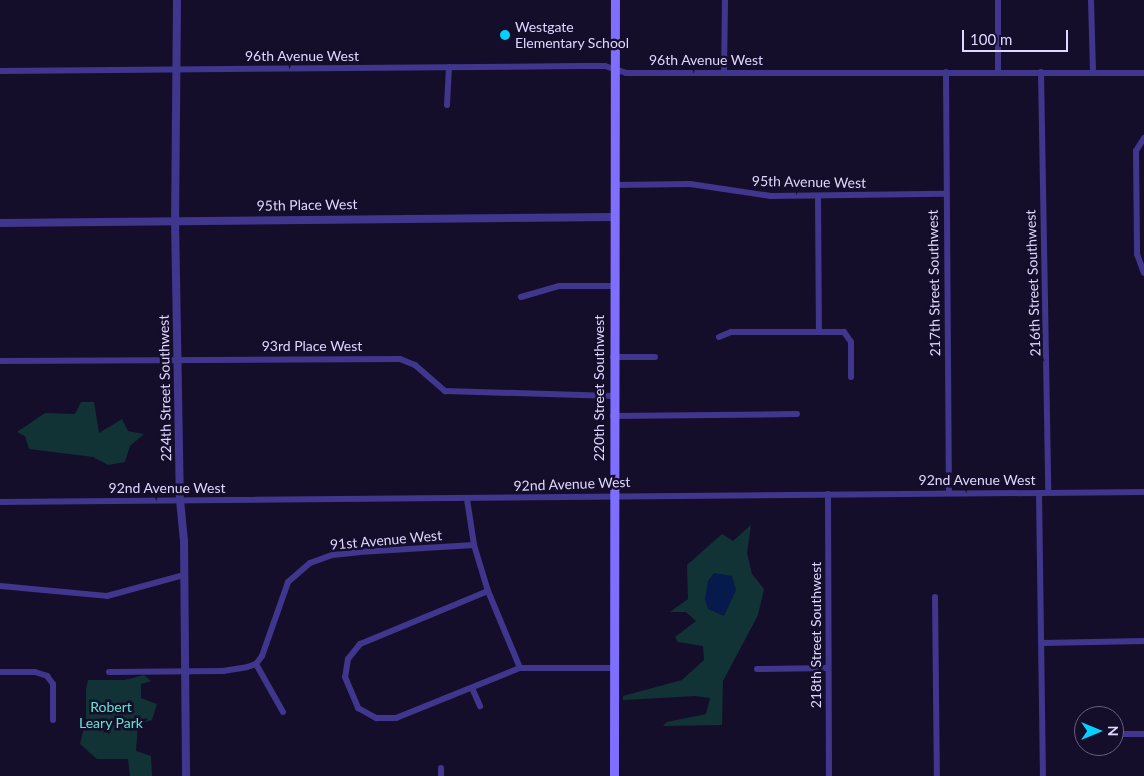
<!DOCTYPE html>
<style>
body{margin:0}
#map{position:relative;width:1144px;height:776px;overflow:hidden;background:#150e2a;font-family:Lato,sans-serif}
div>[style]{position:absolute}
.green>*{inset:0;background:#113335}
.water>*{inset:0;background:#061a4b}
.minor>*{height:6px;margin:-3px;padding:0 3px;transform-origin:3px;border-radius:3px;background:#40368d}
.tertiary>*{height:8px;margin:-4px;padding:0 4px;transform-origin:4px;border-radius:4px;background:#40368d}
.secondary>*{height:9px;margin:-4.5px;padding:0 4.5px;transform-origin:4.5px;border-radius:4.5px;background:#7e6fff}
.dots>*{width:14px;height:14px;translate:-50% -50%;box-sizing:border-box;border:2px solid #150e2a;border-radius:50%}
span{translate:-50% -50%;white-space:nowrap;text-align:center;line-height:1.15;-webkit-text-stroke:5px #150e2a;paint-order:stroke}
.poi-label{font-size:14px;color:#dfd8ff}
.left{translate:0 -50%;text-align:left}
.street-label{font-size:14px;color:#dfd8ff}
.park-label{font-size:14px;color:#59e9d1}
.north{position:absolute;left:1074px;top:706px;width:50px;height:50px;box-sizing:border-box;background:#150e2a;border:1px solid #665f7f;border-radius:50%;rotate:90deg;font-size:14px;font-weight:700;line-height:20px;text-align:center;color:#dfd8ff}
.north::after{content:'';display:block;margin:auto;width:18px;height:22px;background:#04d1ff;clip-path:polygon(50% 0,100% 100%,50% 72%,0 100%)}
.scale{position:absolute;left:962px;top:30px;width:106px;height:22px;box-sizing:border-box;border:2px solid #dfd8ff;border-top:0;padding-left:6px;font-size:15px;line-height:18px;white-space:nowrap;color:#dfd8ff;-webkit-text-stroke:4px #150e2a;paint-order:stroke}
</style>
<div id="map">
<div class="green">
<i style="clip-path:polygon(81px 402px,94px 402px,99px 433px,122px 419px,128px 431px,144px 434px,130px 446px,125px 462px,108px 465px,93px 457px,29px 449px,25px 436px,17px 432px,45px 413px,75px 414px)"></i>
<i style="clip-path:polygon(751px 525px,747px 553px,752px 574px,764px 589px,758px 615px,723px 681px,722px 725px,663px 726px,667px 722px,706px 714px,710px 698px,695px 696px,623px 700px,623px 696px,682px 680px,704px 660px,703px 646px,678px 642px,675px 637px,696px 621px,686px 612px,670px 612px,688px 599px,687px 565px,722px 534px,733px 541px)"></i>
<i style="clip-path:polygon(144px 675px,151px 681px,141px 684px,141px 698px,157px 704px,152px 720px,138px 724px,136px 751px,151px 756px,152px 776px,130px 776px,128px 759px,97px 759px,80px 744px,86px 720px,86px 689px,88px 680px,125px 680px)"></i>
</div>
<div class="water">
<i style="clip-path:polygon(714px 573px,732px 576px,736px 590px,724px 616px,708px 609px,705px 599px,708px 581px)"></i>
</div>
<div class="minor">
<i style="left:1091px;top:0;width:72px;rotate:88.4deg"></i>
<i style="left:0;top:71px;width:581px;rotate:-0.49deg"></i>
<i style="left:581px;top:66px;width:24px"></i>
<i style="left:605px;top:66px;width:22px;rotate:18deg"></i>
<i style="left:626px;top:73px;width:518px"></i>
<i style="left:946px;top:72px;width:421px;rotate:89.6deg"></i>
<i style="left:998px;top:72px;width:72px;rotate:-90deg"></i>
<i style="left:1041px;top:72px;width:420px;rotate:89deg"></i>
<i style="left:724px;top:73px;width:73px;rotate:-89.2deg"></i>
<i style="left:447px;top:105px;width:38px;rotate:-87deg"></i>
<i style="left:1144px;top:138px;width:15px;rotate:122deg"></i>
<i style="left:1136px;top:151px;width:103px;rotate:89.4deg"></i>
<i style="left:1137px;top:254px;width:20px;rotate:70deg"></i>
<i style="left:614px;top:185px;width:76px;rotate:-0.8deg"></i>
<i style="left:690px;top:184px;width:82px;rotate:8.4deg"></i>
<i style="left:771px;top:196px;width:174px;rotate:-0.7deg"></i>
<i style="left:818px;top:196px;width:134px;rotate:89.6deg"></i>
<i style="left:521px;top:297px;width:40px;rotate:-16deg"></i>
<i style="left:559px;top:286px;width:55px"></i>
<i style="left:719px;top:337px;width:13px;rotate:-23deg"></i>
<i style="left:731px;top:332px;width:113px"></i>
<i style="left:844px;top:332px;width:12px;rotate:55deg"></i>
<i style="left:851px;top:342px;width:35px;rotate:90deg"></i>
<i style="left:613px;top:357px;width:42px"></i>
<i style="left:0;top:361px;width:400px;rotate:-0.3deg"></i>
<i style="left:400px;top:359px;width:16px;rotate:22deg"></i>
<i style="left:415px;top:365px;width:40px;rotate:41deg"></i>
<i style="left:445px;top:391px;width:168px;rotate:1.7deg"></i>
<i style="left:613px;top:416px;width:184px;rotate:-0.6deg"></i>
<i style="left:1039px;top:493px;width:283px;rotate:89.2deg"></i>
<i style="left:828px;top:494px;width:282px;rotate:89.8deg"></i>
<i style="left:467px;top:499px;width:47px;rotate:81.3deg"></i>
<i style="left:474px;top:545px;width:48px;rotate:73.1deg"></i>
<i style="left:488px;top:591px;width:83px;rotate:67.4deg"></i>
<i style="left:0;top:502px;width:1144px;rotate:-0.5deg"></i>
<i style="left:0;top:586px;width:107px;rotate:5.3deg"></i>
<i style="left:107px;top:596px;width:80px;rotate:-15.3deg"></i>
<i style="left:488px;top:591px;width:139px;rotate:157.5deg"></i>
<i style="left:360px;top:644px;width:19px;rotate:129deg"></i>
<i style="left:348px;top:659px;width:18px;rotate:99deg"></i>
<i style="left:345px;top:677px;width:34px;rotate:67deg"></i>
<i style="left:358px;top:708px;width:21px;rotate:29deg"></i>
<i style="left:376px;top:718px;width:20px"></i>
<i style="left:396px;top:718px;width:134px;rotate:-22deg"></i>
<i style="left:520px;top:668px;width:94px"></i>
<i style="left:935px;top:597px;width:179px;rotate:89.4deg"></i>
<i style="left:1041px;top:643px;width:103px;rotate:-1.1deg"></i>
<i style="left:256px;top:664px;width:55px;rotate:60.6deg"></i>
<i style="left:757px;top:669px;width:71px;rotate:-0.8deg"></i>
<i style="left:0;top:672px;width:35px"></i>
<i style="left:35px;top:672px;width:13px;rotate:18deg"></i>
<i style="left:47px;top:676px;width:10px;rotate:53deg"></i>
<i style="left:53px;top:684px;width:36px;rotate:90deg"></i>
<i style="left:109px;top:672px;width:114px;rotate:-0.5deg"></i>
<i style="left:223px;top:671px;width:24px;rotate:-9deg"></i>
<i style="left:247px;top:667px;width:9px;rotate:-18deg"></i>
<i style="left:256px;top:664px;width:10px;rotate:-53deg"></i>
<i style="left:262px;top:656px;width:78px;rotate:-70.6deg"></i>
<i style="left:288px;top:582px;width:29px;rotate:-41deg"></i>
<i style="left:310px;top:563px;width:23px;rotate:-20deg"></i>
<i style="left:332px;top:555px;width:27px;rotate:-6deg"></i>
<i style="left:359px;top:552px;width:115px;rotate:-3.5deg"></i>
<i style="left:472px;top:688px;width:20px;rotate:66deg"></i>
<i style="left:1123px;top:734px;width:21px"></i>
<i style="left:441px;top:776px;width:8px;rotate:-90deg"></i>
</div>
<div class="tertiary">
<i style="left:177px;top:0;width:220px;rotate:90.5deg"></i>
<i style="left:175px;top:220px;width:280px;rotate:89deg"></i>
<i style="left:180px;top:500px;width:41px;rotate:84.4deg"></i>
<i style="left:184px;top:541px;width:235px;rotate:89.5deg"></i>
<i style="left:0;top:223px;width:614px;rotate:-0.56deg"></i>
</div>
<div class="secondary">
<i style="left:614px;top:776px;width:776px;rotate:-89.93deg"></i>
</div>
<div class="dots">
<i style="left:505px;top:35px;background:#04d1ff"></i>
</div>
<div class="poi-label">
<span class="left" style="left:515px;top:35px">Westgate<br>Elementary School</span>
</div>
<div class="street-label">
<span style="left:302px;top:56px">96th Avenue West</span>
<span style="left:706px;top:60px">96th Avenue West</span>
<span style="left:809px;top:182px;rotate:1deg">95th Avenue West</span>
<span style="left:307px;top:205px;rotate:-1deg">95th Place West</span>
<span style="left:934px;top:283px;rotate:-91deg">217th Street Southwest</span>
<span style="left:1033px;top:283px;rotate:-92deg">216th Street Southwest</span>
<span style="left:312px;top:346px">93rd Place West</span>
<span style="left:165px;top:388px;rotate:-91deg">224th Street Southwest</span>
<span style="left:599px;top:388px;rotate:-90deg">220th Street Southwest</span>
<span style="left:977px;top:480px">92nd Avenue West</span>
<span style="left:572px;top:484px;rotate:-2deg">92nd Avenue West</span>
<span style="left:167px;top:488px">92nd Avenue West</span>
<span style="left:386px;top:540px;rotate:-5deg">91st Avenue West</span>
<span style="left:816px;top:635px;rotate:-90deg">218th Street Southwest</span>
</div>
<div class="park-label">
<span style="left:111px;top:715px">Robert<br>Leary Park</span>
</div>
<div class="north">N</div>
<div class="scale">100 m</div>
</div>
